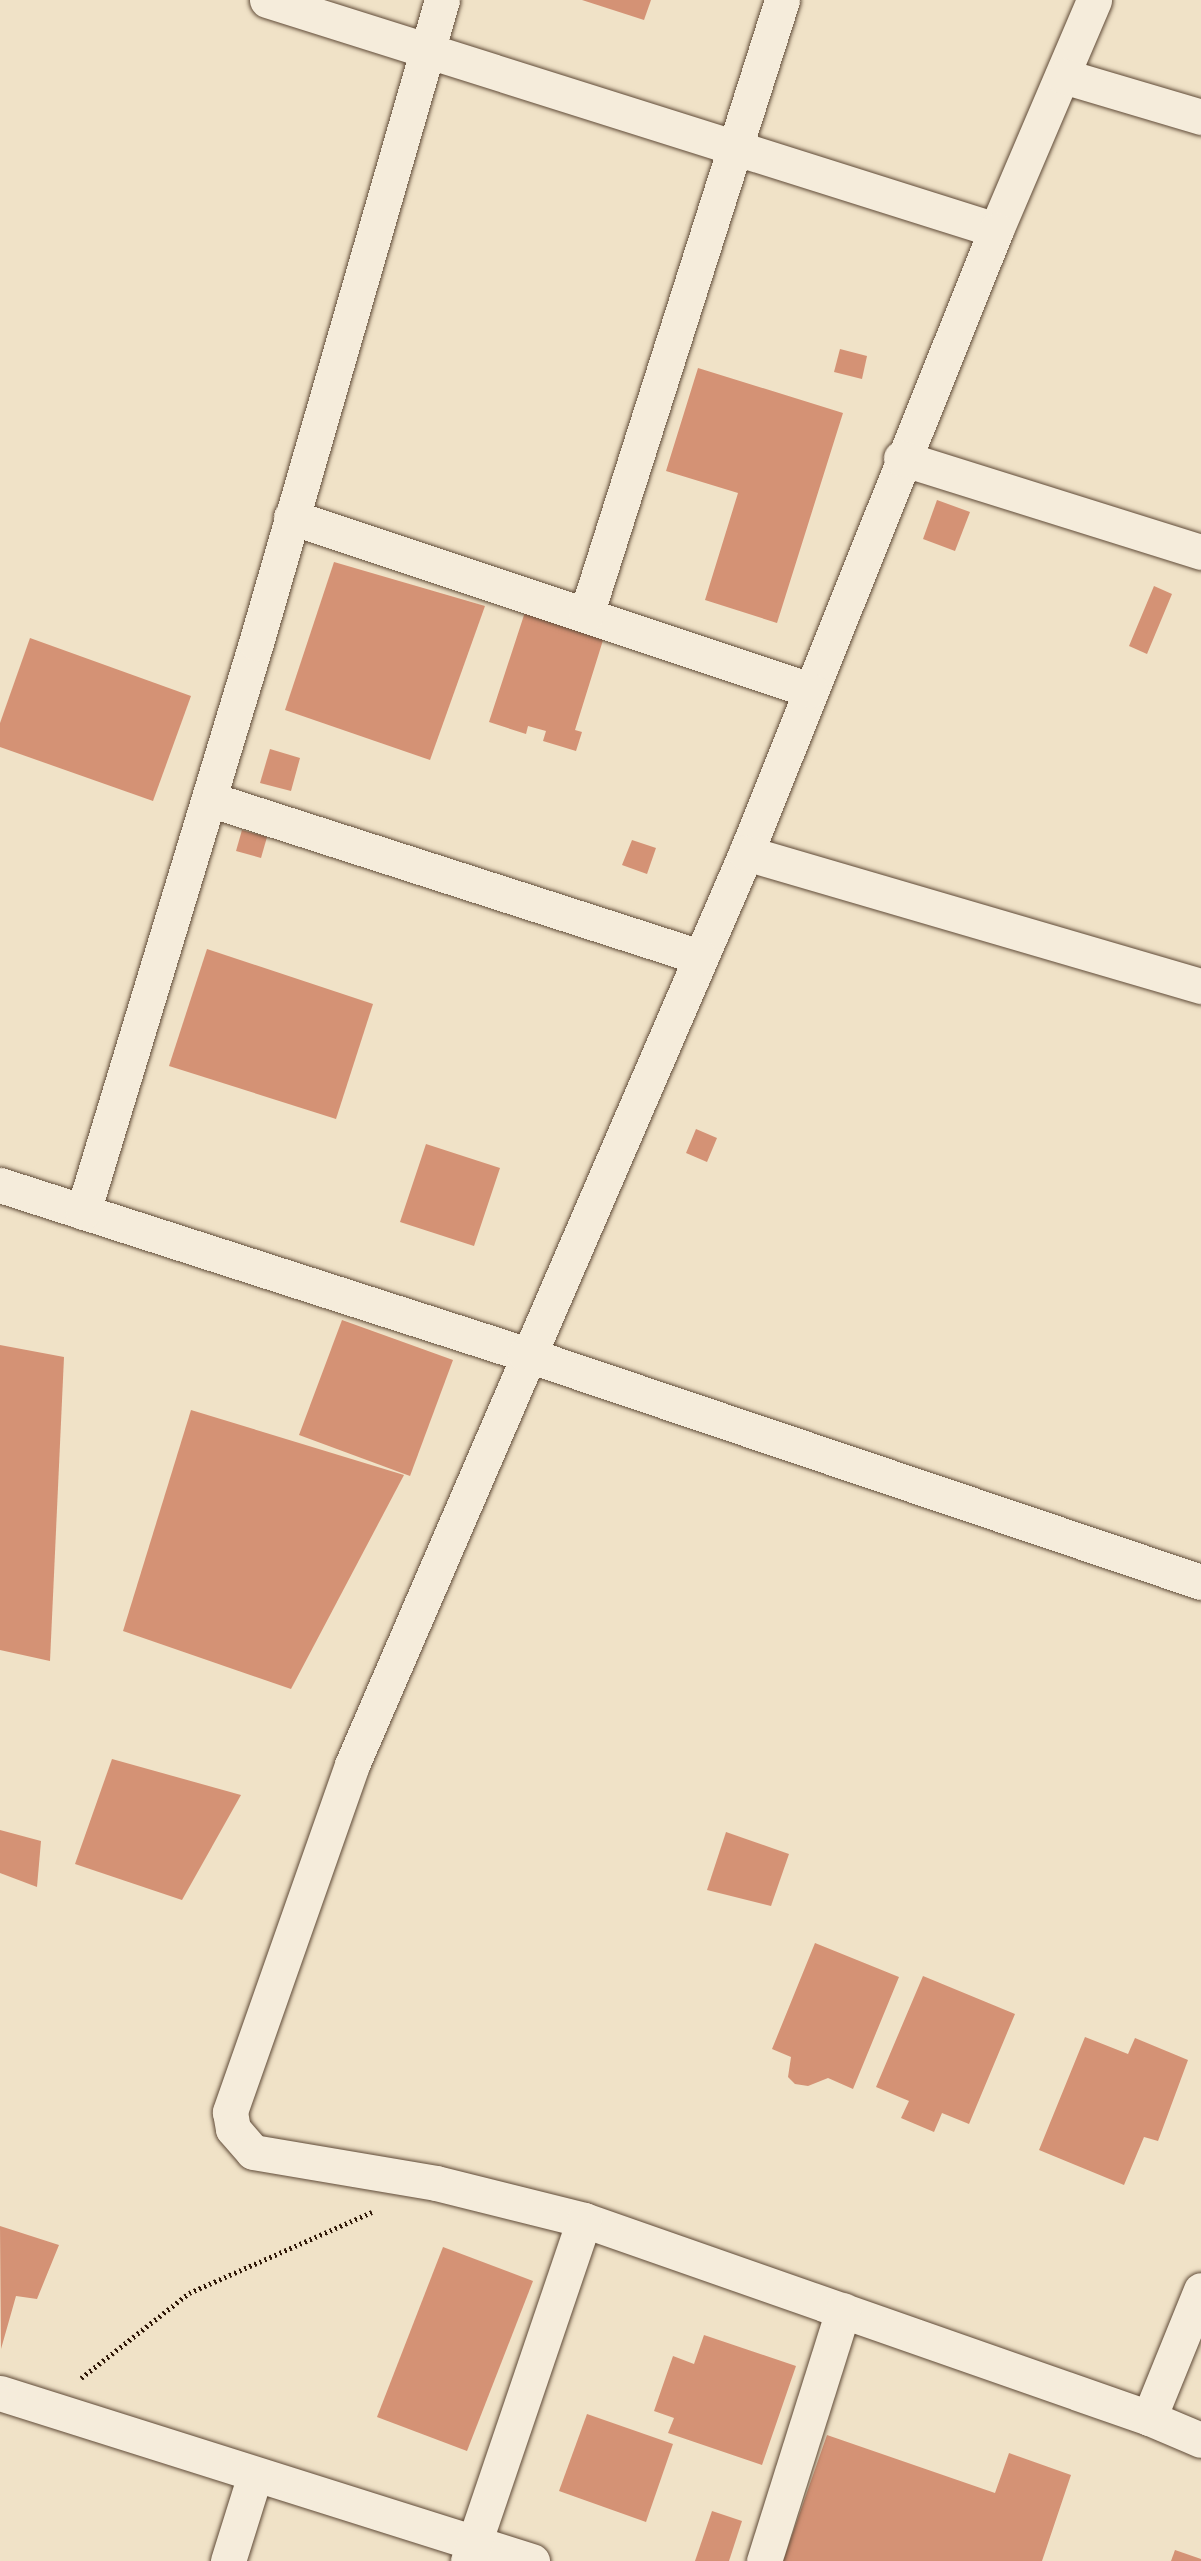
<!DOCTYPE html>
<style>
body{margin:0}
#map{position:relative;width:1201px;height:2561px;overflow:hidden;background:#f0e2c7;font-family:Alegreya,serif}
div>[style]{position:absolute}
.building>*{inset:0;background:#d49275}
.path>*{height:4.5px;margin-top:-2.25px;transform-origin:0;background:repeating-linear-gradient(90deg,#2f1707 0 2px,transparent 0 5.5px)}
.roads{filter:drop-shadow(0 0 2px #5f4a37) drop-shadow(0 0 2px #5f4a37)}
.minor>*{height:35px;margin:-17.5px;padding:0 17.5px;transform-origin:17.5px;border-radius:17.5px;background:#f5ecdb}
span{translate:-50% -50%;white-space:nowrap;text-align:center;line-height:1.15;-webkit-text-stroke:7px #f5ecdb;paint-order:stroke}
</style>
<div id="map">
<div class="building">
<i style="clip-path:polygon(582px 0,651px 0,644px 20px)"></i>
<i style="clip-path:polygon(840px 349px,867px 356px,862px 379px,834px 372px)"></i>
<i style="clip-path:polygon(698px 368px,843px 413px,777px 623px,705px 600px,738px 493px,666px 471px)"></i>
<i style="clip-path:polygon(937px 500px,970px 512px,955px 551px,923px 539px)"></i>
<i style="clip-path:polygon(334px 562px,485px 606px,430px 760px,285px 710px)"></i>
<i style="clip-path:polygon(1154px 586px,1172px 594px,1147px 654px,1129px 646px)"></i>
<i style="clip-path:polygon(525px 612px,604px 637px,575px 730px,582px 732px,576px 751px,543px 741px,546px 731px,528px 726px,526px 734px,489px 722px)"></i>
<i style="clip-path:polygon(30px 638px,191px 696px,153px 801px,0 747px,0 723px)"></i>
<i style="clip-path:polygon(270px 749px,300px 758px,291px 791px,260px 783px)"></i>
<i style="clip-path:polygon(242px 830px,267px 837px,261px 858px,236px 851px)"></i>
<i style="clip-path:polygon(632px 840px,656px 848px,647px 874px,622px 865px)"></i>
<i style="clip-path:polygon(207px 949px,373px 1004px,336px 1119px,169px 1066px)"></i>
<i style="clip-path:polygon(696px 1129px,717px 1138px,707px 1162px,686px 1153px)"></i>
<i style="clip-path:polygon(426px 1144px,500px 1168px,474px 1246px,400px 1222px)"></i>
<i style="clip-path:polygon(342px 1320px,453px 1360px,410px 1476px,299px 1435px)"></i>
<i style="clip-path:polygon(0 1345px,64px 1357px,50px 1661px,0 1650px)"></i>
<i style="clip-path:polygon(191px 1410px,404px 1475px,291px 1689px,123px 1631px)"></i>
<i style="clip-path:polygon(112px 1759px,241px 1795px,182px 1900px,75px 1864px)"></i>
<i style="clip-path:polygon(0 1830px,41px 1841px,37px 1887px,0 1873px)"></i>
<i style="clip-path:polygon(726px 1832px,789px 1854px,771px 1906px,707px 1890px)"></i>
<i style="clip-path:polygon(815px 1943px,899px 1977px,853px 2089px,828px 2078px,808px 2086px,795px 2084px,788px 2077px,791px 2057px,772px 2049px)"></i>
<i style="clip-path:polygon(923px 1976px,1015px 2014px,969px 2124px,942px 2113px,934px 2132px,901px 2118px,909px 2101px,876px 2087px)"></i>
<i style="clip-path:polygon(1085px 2037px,1128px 2054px,1135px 2038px,1188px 2060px,1158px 2141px,1144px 2137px,1124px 2185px,1039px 2150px)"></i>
<i style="clip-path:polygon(0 2226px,59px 2245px,37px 2299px,16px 2296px,1px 2349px)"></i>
<i style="clip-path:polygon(443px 2247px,533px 2281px,467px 2451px,377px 2417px)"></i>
<i style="clip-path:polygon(704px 2335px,796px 2366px,762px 2465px,668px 2433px,674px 2418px,654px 2411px,673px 2356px,694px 2364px)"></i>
<i style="clip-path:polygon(587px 2414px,673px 2444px,646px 2522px,559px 2491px)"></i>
<i style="clip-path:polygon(827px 2435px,995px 2493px,1009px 2453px,1071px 2475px,1042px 2561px,783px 2561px)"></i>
<i style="clip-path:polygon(712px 2511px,742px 2521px,729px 2561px,695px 2561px)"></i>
<i style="clip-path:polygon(1175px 2550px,1201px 2559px,1201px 2561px,1171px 2561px)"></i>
</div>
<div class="path">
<i style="left:81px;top:2378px;width:137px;rotate:-38.2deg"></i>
<i style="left:189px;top:2293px;width:200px;rotate:-23.9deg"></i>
</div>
<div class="roads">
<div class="minor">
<i style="left:267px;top:0;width:764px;rotate:17.51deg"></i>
<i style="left:996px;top:230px;width:250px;rotate:-66.9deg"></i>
<i style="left:1063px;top:76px;width:144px;rotate:16.5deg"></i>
<i style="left:996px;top:230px;width:671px;rotate:111.86deg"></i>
<i style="left:746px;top:853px;width:993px;rotate:113.37deg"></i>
<i style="left:352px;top:1765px;width:368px;rotate:109.4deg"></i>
<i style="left:230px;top:2112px;width:17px;rotate:80deg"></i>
<i style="left:233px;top:2129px;width:30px;rotate:49deg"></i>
<i style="left:253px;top:2152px;width:186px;rotate:9.6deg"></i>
<i style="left:436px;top:2183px;width:153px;rotate:14deg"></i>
<i style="left:584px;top:2220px;width:599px;rotate:19.31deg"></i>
<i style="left:1149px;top:2418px;width:138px;rotate:-67.9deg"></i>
<i style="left:901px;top:458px;width:314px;rotate:17.4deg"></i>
<i style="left:291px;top:517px;width:547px;rotate:18.43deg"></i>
<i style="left:586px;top:615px;width:645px;rotate:-72.32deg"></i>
<i style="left:209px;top:799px;width:516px;rotate:17.84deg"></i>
<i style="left:746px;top:853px;width:474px;rotate:16.3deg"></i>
<i style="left:0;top:1185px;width:552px;rotate:17.84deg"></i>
<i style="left:525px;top:1354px;width:713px;rotate:18.64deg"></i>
<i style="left:83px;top:1212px;width:595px;rotate:-73.09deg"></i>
<i style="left:256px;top:643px;width:669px;rotate:-73.87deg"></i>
<i style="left:0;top:2393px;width:558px;rotate:17.53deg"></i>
<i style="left:1149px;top:2418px;width:56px;rotate:22.9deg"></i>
<i style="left:228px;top:2561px;width:90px;rotate:-72.6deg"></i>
<i style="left:468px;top:2561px;width:360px;rotate:-71.2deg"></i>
<i style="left:764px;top:2561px;width:263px;rotate:-72.5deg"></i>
</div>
</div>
</div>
